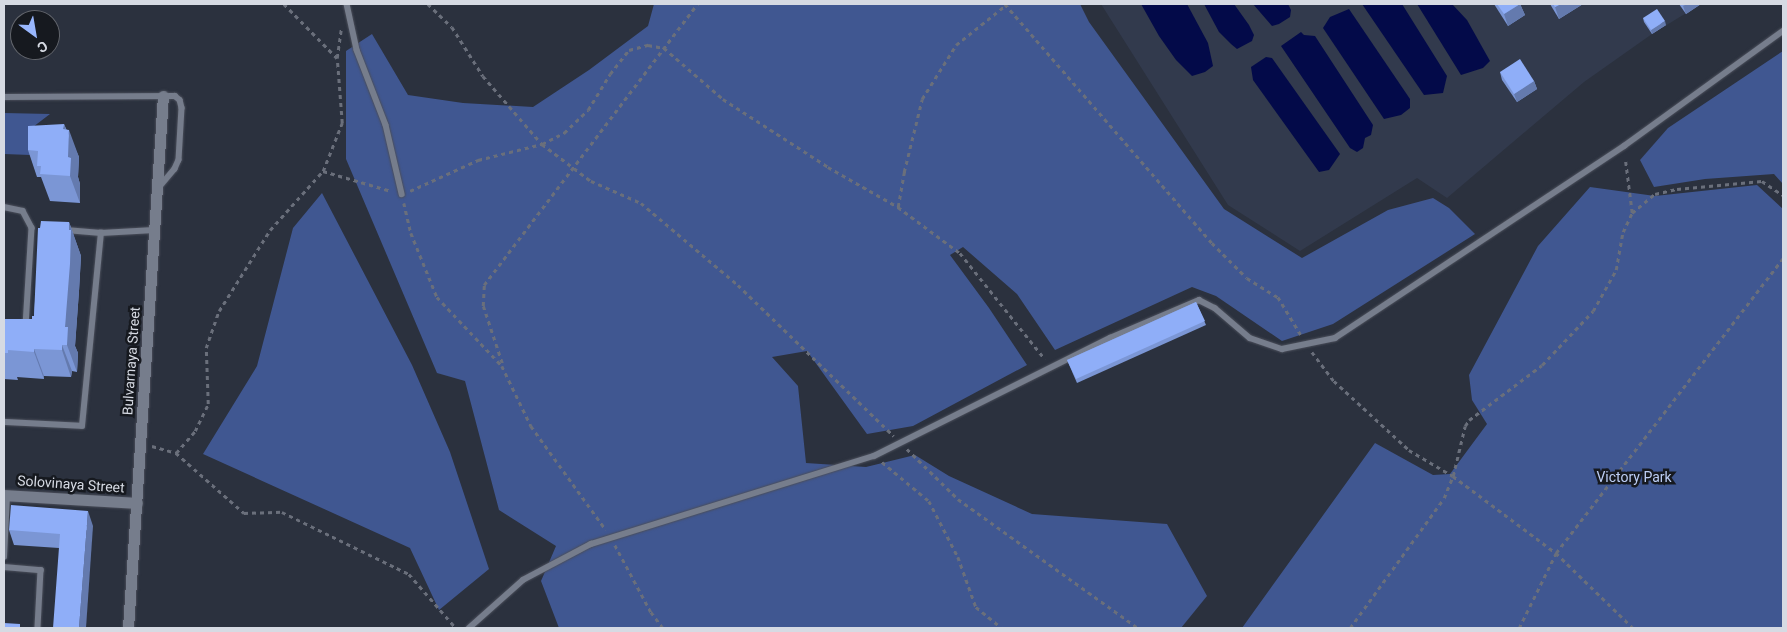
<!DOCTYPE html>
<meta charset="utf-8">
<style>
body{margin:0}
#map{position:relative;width:1787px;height:632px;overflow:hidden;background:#2b313e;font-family:Roboto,sans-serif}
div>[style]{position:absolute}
.built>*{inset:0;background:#323a4d}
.green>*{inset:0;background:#405791}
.water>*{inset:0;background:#030a49}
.path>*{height:2.5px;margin-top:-1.25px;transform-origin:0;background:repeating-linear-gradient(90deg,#6a6f7b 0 4px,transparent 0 8px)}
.roads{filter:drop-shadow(0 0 1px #4a4e5a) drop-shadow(0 0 1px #4a4e5a)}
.service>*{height:5.5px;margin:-2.75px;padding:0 2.75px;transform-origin:2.75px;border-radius:2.75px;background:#767d8c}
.minor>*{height:11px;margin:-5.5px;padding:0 5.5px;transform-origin:5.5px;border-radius:5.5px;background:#767d8c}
.wall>*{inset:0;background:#7b96d5}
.shaded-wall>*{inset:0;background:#647aae}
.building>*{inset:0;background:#8faef8}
span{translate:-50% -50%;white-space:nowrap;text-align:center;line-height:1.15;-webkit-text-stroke:5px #16191f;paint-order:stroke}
.street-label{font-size:14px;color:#d6dae3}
.park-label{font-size:14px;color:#bdcef5}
.frame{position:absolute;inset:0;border:5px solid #d6dae3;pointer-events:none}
.north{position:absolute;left:10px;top:10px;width:50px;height:50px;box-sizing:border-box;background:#16191f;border:1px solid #63666d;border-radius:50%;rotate:148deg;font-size:14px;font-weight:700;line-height:20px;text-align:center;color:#d6dae3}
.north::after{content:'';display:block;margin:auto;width:18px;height:22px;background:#98b6fd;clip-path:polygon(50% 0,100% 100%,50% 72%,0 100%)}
</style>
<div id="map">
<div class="built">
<i style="clip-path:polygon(1101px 4px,1701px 4px,1652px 34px,1584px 82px,1447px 198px,1417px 178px,1300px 251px,1228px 205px)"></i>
</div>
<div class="green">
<i style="clip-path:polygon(654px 4px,1080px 4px,1089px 22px,1224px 209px,1302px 258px,1388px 210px,1433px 198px,1449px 208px,1475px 234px,1333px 324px,1282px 341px,1216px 296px,1192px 287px,1055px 350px,1017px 294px,963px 247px,950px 255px,989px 308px,1027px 365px,913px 426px,867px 434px,807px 351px,772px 357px,798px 386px,806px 463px,866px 467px,915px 455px,949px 476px,1032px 514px,1167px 524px,1207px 596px,1181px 628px,559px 628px,541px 581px,556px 546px,499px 510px,465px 381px,437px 373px,346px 159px,346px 51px,372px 34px,408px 95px,463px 103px,533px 107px,589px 70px,648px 26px)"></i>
<i style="clip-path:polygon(1783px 51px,1783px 184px,1774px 174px,1705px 179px,1654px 187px,1640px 160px,1668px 128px)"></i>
<i style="clip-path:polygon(4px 113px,50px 114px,33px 127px,30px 155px,4px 154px)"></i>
<i style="clip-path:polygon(1757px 185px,1783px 209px,1783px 628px,1242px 628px,1375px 443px,1433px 475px,1450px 474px,1487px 424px,1472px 400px,1469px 375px,1538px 246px,1590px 187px,1655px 196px)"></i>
<i style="clip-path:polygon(322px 193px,412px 365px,450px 452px,489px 569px,439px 610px,410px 548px,203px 454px,257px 366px,293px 228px)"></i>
</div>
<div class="water">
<i style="clip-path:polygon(1141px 4px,1187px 4px,1208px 43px,1213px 66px,1205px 72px,1192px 76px,1176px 60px,1159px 36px)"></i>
<i style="clip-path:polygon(1204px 4px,1234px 4px,1249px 25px,1254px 35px,1252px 41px,1237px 49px,1231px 44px,1219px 32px)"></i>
<i style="clip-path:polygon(1253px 4px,1288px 4px,1291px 10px,1290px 17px,1279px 24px,1272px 26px)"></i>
<i style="clip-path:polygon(1362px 4px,1402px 4px,1447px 76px,1443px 93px,1424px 95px)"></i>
<i style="clip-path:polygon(1417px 4px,1452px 4px,1467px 20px,1490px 61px,1483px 68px,1461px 75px)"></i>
<i style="clip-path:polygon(1349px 9px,1410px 99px,1410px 108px,1401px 115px,1384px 119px,1323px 28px,1330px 17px)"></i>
<i style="clip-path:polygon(1301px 32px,1304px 35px,1315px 36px,1373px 125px,1371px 135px,1365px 138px,1363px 148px,1357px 152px,1350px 148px,1281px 46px)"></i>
<i style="clip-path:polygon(1266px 57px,1272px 58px,1340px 154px,1329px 170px,1319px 172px,1253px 80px,1251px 67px)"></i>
</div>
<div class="path">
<i style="left:284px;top:4px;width:76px;rotate:45.5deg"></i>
<i style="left:428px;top:4px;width:33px;rotate:44deg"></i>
<i style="left:452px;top:27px;width:58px;rotate:57.7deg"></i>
<i style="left:483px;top:76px;width:90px;rotate:49.1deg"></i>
<i style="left:542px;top:144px;width:61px;rotate:37.1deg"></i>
<i style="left:591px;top:181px;width:55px;rotate:23.7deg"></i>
<i style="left:641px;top:203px;width:127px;rotate:40.2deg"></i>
<i style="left:738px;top:285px;width:217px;rotate:44.1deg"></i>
<i style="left:1005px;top:4px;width:316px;rotate:49.1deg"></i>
<i style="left:1212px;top:243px;width:49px;rotate:45deg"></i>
<i style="left:1247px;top:278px;width:36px;rotate:32deg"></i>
<i style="left:1278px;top:297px;width:44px;rotate:58.8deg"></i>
<i style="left:323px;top:171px;width:71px;rotate:16.4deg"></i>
<i style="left:410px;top:191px;width:75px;rotate:-24.5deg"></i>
<i style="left:478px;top:160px;width:66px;rotate:-14deg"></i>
<i style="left:542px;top:144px;width:25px;rotate:-27deg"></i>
<i style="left:564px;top:133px;width:33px;rotate:-44deg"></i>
<i style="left:588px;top:110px;width:42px;rotate:-58.6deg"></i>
<i style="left:610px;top:74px;width:31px;rotate:-52deg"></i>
<i style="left:629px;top:50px;width:20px;rotate:-15deg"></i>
<i style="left:648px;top:45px;width:16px;rotate:11deg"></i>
<i style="left:664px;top:48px;width:78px;rotate:40.8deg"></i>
<i style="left:723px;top:99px;width:125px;rotate:32.9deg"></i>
<i style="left:828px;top:167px;width:81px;rotate:29.7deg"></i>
<i style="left:898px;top:207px;width:77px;rotate:36.6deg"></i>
<i style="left:960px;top:253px;width:136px;rotate:51.3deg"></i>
<i style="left:404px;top:203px;width:31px;rotate:77deg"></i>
<i style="left:411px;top:233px;width:69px;rotate:67.9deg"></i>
<i style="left:437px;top:297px;width:95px;rotate:46.7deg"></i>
<i style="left:502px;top:366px;width:67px;rotate:64.2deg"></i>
<i style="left:531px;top:426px;width:128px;rotate:54.2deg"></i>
<i style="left:898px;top:207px;width:36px;rotate:-80deg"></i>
<i style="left:904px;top:172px;width:75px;rotate:-76.1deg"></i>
<i style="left:922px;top:99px;width:64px;rotate:-57.8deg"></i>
<i style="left:956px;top:45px;width:64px;rotate:-38.7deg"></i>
<i style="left:1632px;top:213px;width:30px;rotate:-40deg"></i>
<i style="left:1655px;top:194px;width:23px;rotate:-13deg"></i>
<i style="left:1677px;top:189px;width:85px;rotate:-5.4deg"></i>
<i style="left:1762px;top:181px;width:25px;rotate:34deg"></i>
<i style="left:1312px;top:352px;width:36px;rotate:53deg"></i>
<i style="left:1334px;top:381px;width:102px;rotate:42.6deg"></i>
<i style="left:1409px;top:450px;width:51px;rotate:30.6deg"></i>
<i style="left:1453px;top:476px;width:129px;rotate:36.8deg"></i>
<i style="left:1556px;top:553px;width:107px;rotate:44.2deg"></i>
<i style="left:502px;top:363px;width:60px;rotate:-108.4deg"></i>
<i style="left:483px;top:306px;width:21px;rotate:-87deg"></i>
<i style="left:484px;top:285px;width:353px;rotate:-52.8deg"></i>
<i style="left:152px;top:446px;width:25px;rotate:16deg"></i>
<i style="left:176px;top:453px;width:29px;rotate:-49deg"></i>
<i style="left:195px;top:431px;width:30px;rotate:-64deg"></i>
<i style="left:208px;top:404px;width:56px;rotate:-92deg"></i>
<i style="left:206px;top:348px;width:39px;rotate:-71deg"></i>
<i style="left:219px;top:311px;width:96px;rotate:-57.8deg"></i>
<i style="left:270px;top:230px;width:79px;rotate:-48.1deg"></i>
<i style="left:323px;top:171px;width:52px;rotate:-68.4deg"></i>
<i style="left:342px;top:123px;width:65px;rotate:-94.4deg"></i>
<i style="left:337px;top:58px;width:30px;rotate:-82deg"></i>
<i style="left:907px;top:449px;width:71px;rotate:44.4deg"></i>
<i style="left:958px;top:499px;width:221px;rotate:35.6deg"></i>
<i style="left:176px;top:453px;width:91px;rotate:41.4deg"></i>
<i style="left:244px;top:513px;width:38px;rotate:-2deg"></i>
<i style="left:282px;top:512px;width:141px;rotate:26deg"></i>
<i style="left:409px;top:574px;width:72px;rotate:49deg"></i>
<i style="left:882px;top:462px;width:61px;rotate:39.7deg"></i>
<i style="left:929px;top:501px;width:63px;rotate:62.6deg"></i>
<i style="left:958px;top:557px;width:53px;rotate:70.2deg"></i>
<i style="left:976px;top:607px;width:33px;rotate:39deg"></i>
<i style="left:615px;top:545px;width:76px;rotate:61.8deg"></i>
<i style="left:651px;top:612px;width:20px;rotate:53deg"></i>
<i style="left:1350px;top:628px;width:160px;rotate:-54.1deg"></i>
<i style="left:1444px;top:498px;width:24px;rotate:-68deg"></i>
<i style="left:1453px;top:476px;width:51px;rotate:-76.5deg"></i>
<i style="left:1465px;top:426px;width:7px;rotate:-56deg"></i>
<i style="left:1469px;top:420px;width:91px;rotate:-37deg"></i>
<i style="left:1542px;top:365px;width:74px;rotate:-46.6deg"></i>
<i style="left:1593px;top:311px;width:47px;rotate:-60.7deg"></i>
<i style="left:1616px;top:270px;width:39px;rotate:-80deg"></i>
<i style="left:1623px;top:232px;width:21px;rotate:-65deg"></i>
<i style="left:1632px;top:213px;width:55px;rotate:-97.3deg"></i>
<i style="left:1519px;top:628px;width:84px;rotate:-63.7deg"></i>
<i style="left:1556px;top:553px;width:372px;rotate:-52.4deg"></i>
</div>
<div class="roads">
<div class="service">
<i style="left:347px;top:4px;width:47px;rotate:77.7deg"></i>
<i style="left:357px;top:50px;width:80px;rotate:68.9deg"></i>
<i style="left:386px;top:125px;width:71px;rotate:76.9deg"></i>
<i style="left:4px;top:97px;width:171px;rotate:-0.3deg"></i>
<i style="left:175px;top:96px;width:6px;rotate:39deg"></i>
<i style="left:180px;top:100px;width:8px;rotate:76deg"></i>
<i style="left:182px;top:108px;width:52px;rotate:93.3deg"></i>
<i style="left:179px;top:160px;width:10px;rotate:114deg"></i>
<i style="left:175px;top:169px;width:25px;rotate:130deg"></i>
<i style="left:4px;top:207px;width:19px;rotate:12deg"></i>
<i style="left:23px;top:211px;width:19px;rotate:62deg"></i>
<i style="left:32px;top:228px;width:98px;rotate:93.5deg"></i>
<i style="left:66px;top:230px;width:35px;rotate:5deg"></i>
<i style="left:101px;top:233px;width:53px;rotate:-3.2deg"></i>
<i style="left:4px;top:422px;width:78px;rotate:2.9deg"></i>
<i style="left:82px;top:426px;width:194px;rotate:-84.4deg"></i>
<i style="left:4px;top:557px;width:62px;rotate:-87.2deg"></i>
<i style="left:4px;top:567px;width:37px;rotate:5deg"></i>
<i style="left:41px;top:570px;width:58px;rotate:93deg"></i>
<i style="left:469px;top:628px;width:72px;rotate:-41.6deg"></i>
<i style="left:523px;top:580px;width:77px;rotate:-27.9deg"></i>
<i style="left:591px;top:544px;width:296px;rotate:-17.3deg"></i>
<i style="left:874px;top:456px;width:264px;rotate:-26.6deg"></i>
<i style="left:1110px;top:338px;width:97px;rotate:-23.1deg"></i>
<i style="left:1199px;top:300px;width:18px;rotate:27deg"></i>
<i style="left:1215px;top:308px;width:46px;rotate:40.6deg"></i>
<i style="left:1250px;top:338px;width:34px;rotate:19deg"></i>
<i style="left:1282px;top:349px;width:54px;rotate:-11.7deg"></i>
<i style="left:1335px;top:338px;width:347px;rotate:-33.6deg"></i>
<i style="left:1624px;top:146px;width:196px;rotate:-35.9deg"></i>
</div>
<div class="minor">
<i style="left:4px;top:495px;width:133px;rotate:3.4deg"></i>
<i style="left:128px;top:628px;width:533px;rotate:-86.24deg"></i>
</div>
</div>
<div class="wall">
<i style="clip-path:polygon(1494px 4px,1520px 4px,1525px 15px,1508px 26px)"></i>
<i style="clip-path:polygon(1550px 4px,1583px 4px,1559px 19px)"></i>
<i style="clip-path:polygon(1679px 4px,1701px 4px,1686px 14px)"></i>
<i style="clip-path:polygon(1643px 18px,1666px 25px,1652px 34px,1644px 22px)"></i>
<i style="clip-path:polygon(1500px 72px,1534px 81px,1537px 89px,1517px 102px,1502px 80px)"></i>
<i style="clip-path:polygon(64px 124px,79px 157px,78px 177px,80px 184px,80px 203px,50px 201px,41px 177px,37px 177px,28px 150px)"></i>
<i style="clip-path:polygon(69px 222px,81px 256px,79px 291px,75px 346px,78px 353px,77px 372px,72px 371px,71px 377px,44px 376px,44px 379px,17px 377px,18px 380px,4px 379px,4px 319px,32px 319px,34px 316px,40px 228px)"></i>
<i style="clip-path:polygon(1196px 302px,1206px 325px,1077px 383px,1067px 360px)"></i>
<i style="clip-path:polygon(93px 526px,59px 548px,14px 545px,9px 530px)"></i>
</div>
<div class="shaded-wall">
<i style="clip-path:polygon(1520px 4px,1525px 15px,1508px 26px,1504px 14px)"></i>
<i style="clip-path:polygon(1561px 4px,1583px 4px,1559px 19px,1555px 7px)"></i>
<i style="clip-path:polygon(1687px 4px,1701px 4px,1686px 14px,1683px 6px)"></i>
<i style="clip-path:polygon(1665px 21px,1666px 25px,1652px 34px,1651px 30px)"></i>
<i style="clip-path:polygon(1534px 81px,1537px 89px,1517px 102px,1514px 94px)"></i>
<i style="clip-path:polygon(64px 124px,69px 139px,69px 130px,79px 157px,78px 177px,80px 184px,80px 203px,70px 176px,63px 129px)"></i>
<i style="clip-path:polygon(69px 222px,81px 256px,79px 291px,75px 346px,78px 353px,77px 372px,67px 345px,65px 327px)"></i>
<i style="clip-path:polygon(62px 345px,72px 371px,71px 377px,62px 350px)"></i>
<i style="clip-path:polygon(34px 349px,44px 376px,44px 379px,34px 352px)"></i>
<i style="clip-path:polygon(88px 511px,93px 526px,86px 628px,79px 628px)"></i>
</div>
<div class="building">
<i style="clip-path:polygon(1497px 4px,1520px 4px,1504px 14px)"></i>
<i style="clip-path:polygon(1553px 4px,1561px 4px,1555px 7px)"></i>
<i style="clip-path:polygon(1657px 9px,1665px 21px,1651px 30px,1643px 18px)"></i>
<i style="clip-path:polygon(1520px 59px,1534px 81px,1514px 94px,1500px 72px)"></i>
<i style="clip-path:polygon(64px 124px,63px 129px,69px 130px,68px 157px,71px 158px,70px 176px,40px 174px,41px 166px,37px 166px,38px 151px,28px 150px,28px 126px)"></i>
<i style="clip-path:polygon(41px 221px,69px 222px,69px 230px,71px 230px,70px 264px,65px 327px,68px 327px,67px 345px,62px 345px,62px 350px,34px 349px,34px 352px,8px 350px,8px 353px,4px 353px,4px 319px,32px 319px,32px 316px,34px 316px,38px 228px,40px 228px)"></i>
<i style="clip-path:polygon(1196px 302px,1205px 321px,1076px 379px,1067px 360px)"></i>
<i style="clip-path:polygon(11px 505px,88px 511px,79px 628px,53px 628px,60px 534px,9px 530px)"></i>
<i style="clip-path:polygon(4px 623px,20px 624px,20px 628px,4px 628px)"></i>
</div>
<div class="street-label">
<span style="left:131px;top:361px;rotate:-86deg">Bulvarnaya Street</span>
<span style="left:71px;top:484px;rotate:4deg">Solovinaya Street</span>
</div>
<div class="park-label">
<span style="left:1634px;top:477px">Victory Park</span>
</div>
<div class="frame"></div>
<div class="north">С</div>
</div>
